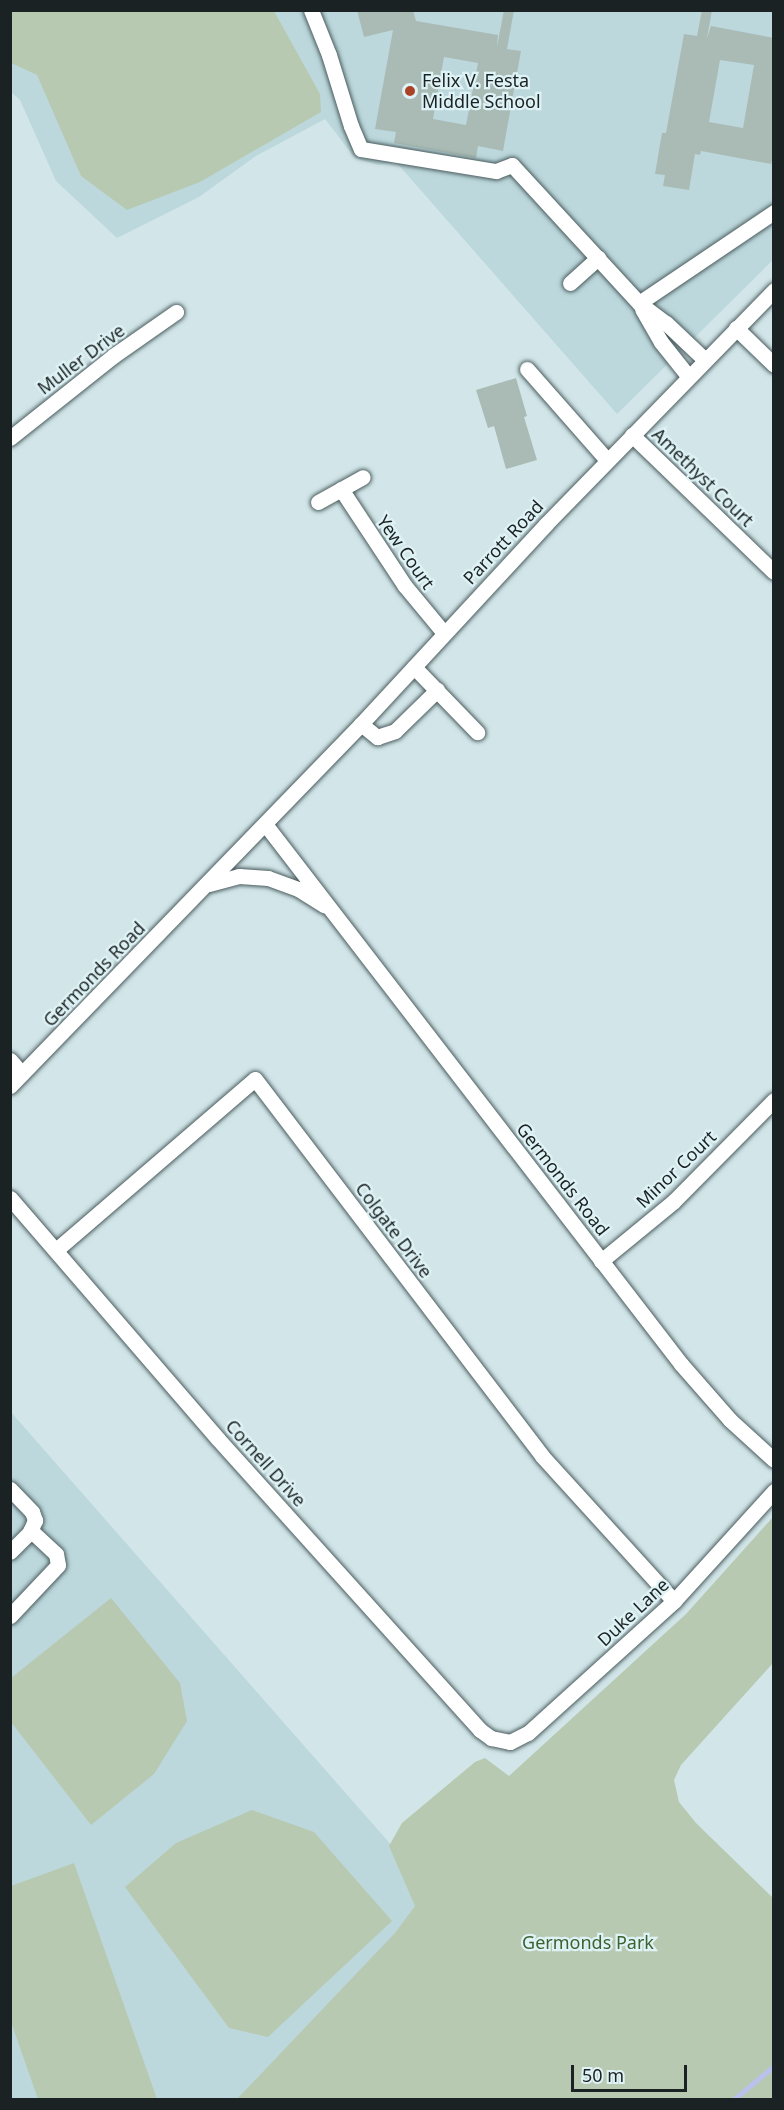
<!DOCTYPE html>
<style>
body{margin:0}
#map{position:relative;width:784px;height:2110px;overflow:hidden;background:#d2e6e9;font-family:"Noto Sans",sans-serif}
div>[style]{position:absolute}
.built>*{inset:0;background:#bcd8dc}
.green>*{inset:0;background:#b7c9b1}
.stream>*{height:4.5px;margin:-2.25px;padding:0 2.25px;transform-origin:2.25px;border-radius:2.25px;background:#b8c2eb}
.building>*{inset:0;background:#aabbb5}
.roads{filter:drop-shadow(0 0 2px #4b5c5e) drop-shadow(0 0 2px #4b5c5e)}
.minor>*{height:15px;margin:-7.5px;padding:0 7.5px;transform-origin:7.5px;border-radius:7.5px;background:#fff}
.dots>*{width:16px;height:16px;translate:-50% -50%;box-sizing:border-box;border:3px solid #dff3f6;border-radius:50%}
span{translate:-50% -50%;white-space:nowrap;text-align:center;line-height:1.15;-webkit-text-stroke:4.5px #dff3f6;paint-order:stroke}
.poi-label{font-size:18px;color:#1b2223}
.left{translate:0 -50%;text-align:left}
.street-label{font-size:18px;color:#1b2223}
.park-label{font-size:18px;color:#3c622f}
.frame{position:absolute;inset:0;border:12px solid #1b2223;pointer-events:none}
.scale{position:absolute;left:571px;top:2065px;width:116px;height:27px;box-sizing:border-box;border:3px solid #1b2223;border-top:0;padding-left:8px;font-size:18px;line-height:21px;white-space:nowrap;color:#1b2223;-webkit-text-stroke:4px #dff3f6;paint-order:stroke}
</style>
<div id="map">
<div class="built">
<i style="clip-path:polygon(10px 11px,773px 11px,773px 260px,617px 414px,396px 162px,378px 165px,355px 158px,325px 119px,256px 156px,199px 197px,117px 238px,56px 181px,20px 100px,11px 92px)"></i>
<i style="clip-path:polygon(10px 1411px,437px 1897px,249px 2099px,11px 2099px)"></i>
</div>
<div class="green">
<i style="clip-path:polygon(11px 10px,274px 11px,320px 94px,321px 112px,200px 182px,127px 210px,81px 176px,37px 75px,11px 63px)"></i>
<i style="clip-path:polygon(773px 1517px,773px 1663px,681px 1765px,674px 1780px,679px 1802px,696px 1823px,773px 1898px,773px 2099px,237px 2099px,395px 1933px,415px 1906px,389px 1846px,402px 1823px,475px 1762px,485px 1758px,509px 1776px,686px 1614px)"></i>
<i style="clip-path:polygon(111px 1598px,180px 1683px,187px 1721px,154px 1774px,91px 1825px,11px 1722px,11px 1678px)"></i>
<i style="clip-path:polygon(252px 1810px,314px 1832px,392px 1921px,268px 2037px,229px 2028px,125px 1887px,176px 1843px)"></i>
<i style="clip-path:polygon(74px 1863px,157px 2099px,38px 2099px,11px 2022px,11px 1886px)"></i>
</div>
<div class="stream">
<i style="left:733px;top:2100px;width:53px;rotate:-39.7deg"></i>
</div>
<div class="building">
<i style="clip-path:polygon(evenodd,357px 10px,413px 10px,416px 21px,498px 35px,497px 47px,504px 10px,514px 10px,507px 49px,521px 51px,503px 151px,478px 146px,476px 158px,394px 143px,396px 132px,375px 129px,393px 30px,364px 37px,357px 10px,444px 57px,478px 63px,466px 125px,433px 119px,444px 57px)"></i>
<i style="clip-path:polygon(evenodd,702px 10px,712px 10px,707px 38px,711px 26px,774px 38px,774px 153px,771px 164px,701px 151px,700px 155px,695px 154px,689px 190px,663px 186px,665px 175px,655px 174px,662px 133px,666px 133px,684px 34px,697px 36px,702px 10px,720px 60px,754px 65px,743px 128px,709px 122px,720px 60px)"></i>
<i style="clip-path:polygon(516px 378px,527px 416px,524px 417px,537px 460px,506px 469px,494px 426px,488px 428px,476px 390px)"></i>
</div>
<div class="roads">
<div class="minor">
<i style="left:311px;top:10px;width:48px;rotate:68.2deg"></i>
<i style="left:329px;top:55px;width:74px;rotate:72.8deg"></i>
<i style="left:351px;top:126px;width:25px;rotate:67deg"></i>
<i style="left:361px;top:149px;width:137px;rotate:9.3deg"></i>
<i style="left:496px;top:171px;width:17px;rotate:-21deg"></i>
<i style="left:512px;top:165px;width:188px;rotate:47.4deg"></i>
<i style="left:639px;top:303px;width:34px;rotate:37deg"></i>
<i style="left:666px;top:323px;width:52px;rotate:43.5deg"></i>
<i style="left:570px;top:283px;width:38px;rotate:-42deg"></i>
<i style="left:639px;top:303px;width:163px;rotate:-34deg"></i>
<i style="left:642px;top:309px;width:38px;rotate:60deg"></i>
<i style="left:661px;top:342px;width:43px;rotate:51.5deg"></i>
<i style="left:736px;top:328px;width:53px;rotate:44.2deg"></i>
<i style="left:527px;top:369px;width:121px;rotate:48.7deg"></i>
<i style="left:632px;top:435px;width:197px;rotate:44deg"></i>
<i style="left:10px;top:438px;width:132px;rotate:-38.5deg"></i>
<i style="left:113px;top:356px;width:77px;rotate:-34.9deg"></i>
<i style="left:341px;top:489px;width:116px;rotate:56.6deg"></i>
<i style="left:405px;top:586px;width:61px;rotate:50.3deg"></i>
<i style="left:318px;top:502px;width:51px;rotate:-29.1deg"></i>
<i style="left:414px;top:667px;width:91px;rotate:45.9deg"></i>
<i style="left:361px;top:724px;width:21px;rotate:39deg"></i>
<i style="left:377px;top:737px;width:19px;rotate:-18deg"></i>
<i style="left:395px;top:731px;width:59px;rotate:-44.3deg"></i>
<i style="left:265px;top:824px;width:682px;rotate:52.39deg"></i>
<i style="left:681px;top:1364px;width:74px;rotate:48.8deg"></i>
<i style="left:730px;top:1420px;width:59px;rotate:42.3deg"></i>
<i style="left:209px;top:884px;width:31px;rotate:-15deg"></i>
<i style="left:239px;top:876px;width:29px;rotate:4deg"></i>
<i style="left:268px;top:878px;width:32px;rotate:20deg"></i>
<i style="left:298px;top:889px;width:31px;rotate:32deg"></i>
<i style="left:10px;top:1060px;width:18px;rotate:49deg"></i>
<i style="left:10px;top:1086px;width:504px;rotate:-45.88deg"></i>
<i style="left:361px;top:724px;width:272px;rotate:-47.2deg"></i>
<i style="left:546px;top:524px;width:327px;rotate:-45.7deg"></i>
<i style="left:10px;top:1198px;width:318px;rotate:49.2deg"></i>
<i style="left:218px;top:1439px;width:392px;rotate:48deg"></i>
<i style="left:480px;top:1730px;width:14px;rotate:36deg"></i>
<i style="left:491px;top:1738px;width:19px;rotate:12deg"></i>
<i style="left:510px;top:1742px;width:20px;rotate:-27deg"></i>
<i style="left:528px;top:1733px;width:197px;rotate:-42.1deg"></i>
<i style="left:674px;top:1601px;width:149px;rotate:-47.7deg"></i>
<i style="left:56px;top:1250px;width:262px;rotate:-40.7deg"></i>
<i style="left:255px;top:1079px;width:474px;rotate:52.7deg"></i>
<i style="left:542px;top:1456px;width:196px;rotate:47.7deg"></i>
<i style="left:601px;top:1261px;width:94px;rotate:-39.4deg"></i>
<i style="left:674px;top:1201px;width:142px;rotate:-45.3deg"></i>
<i style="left:10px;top:1489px;width:32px;rotate:46deg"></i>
<i style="left:32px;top:1512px;width:9px;rotate:69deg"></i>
<i style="left:35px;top:1520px;width:13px;rotate:113deg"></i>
<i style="left:30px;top:1532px;width:28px;rotate:135deg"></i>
<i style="left:10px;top:1616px;width:70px;rotate:-46.7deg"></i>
<i style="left:58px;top:1565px;width:11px;rotate:-100deg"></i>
<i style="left:56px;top:1554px;width:35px;rotate:-137deg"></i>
</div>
</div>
<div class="dots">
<i style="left:410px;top:91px;background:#ab4225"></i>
</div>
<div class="poi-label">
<span class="left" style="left:422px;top:91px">Felix V. Festa<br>Middle School</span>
</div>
<div class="street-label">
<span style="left:81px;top:359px;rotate:-37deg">Muller Drive</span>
<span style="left:703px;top:477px;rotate:44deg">Amethyst Court</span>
<span style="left:503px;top:542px;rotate:-47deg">Parrott Road</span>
<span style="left:406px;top:552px;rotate:55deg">Yew Court</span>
<span style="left:94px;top:974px;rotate:-46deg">Germonds Road</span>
<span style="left:676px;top:1169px;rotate:-44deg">Minor Court</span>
<span style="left:563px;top:1179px;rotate:52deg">Germonds Road</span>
<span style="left:394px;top:1230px;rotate:53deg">Colgate Drive</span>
<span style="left:266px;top:1463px;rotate:48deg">Cornell Drive</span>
<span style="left:633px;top:1612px;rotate:-43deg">Duke Lane</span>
</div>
<div class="park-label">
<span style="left:588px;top:1942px">Germonds Park</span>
</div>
<div class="frame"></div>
<div class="scale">50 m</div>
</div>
